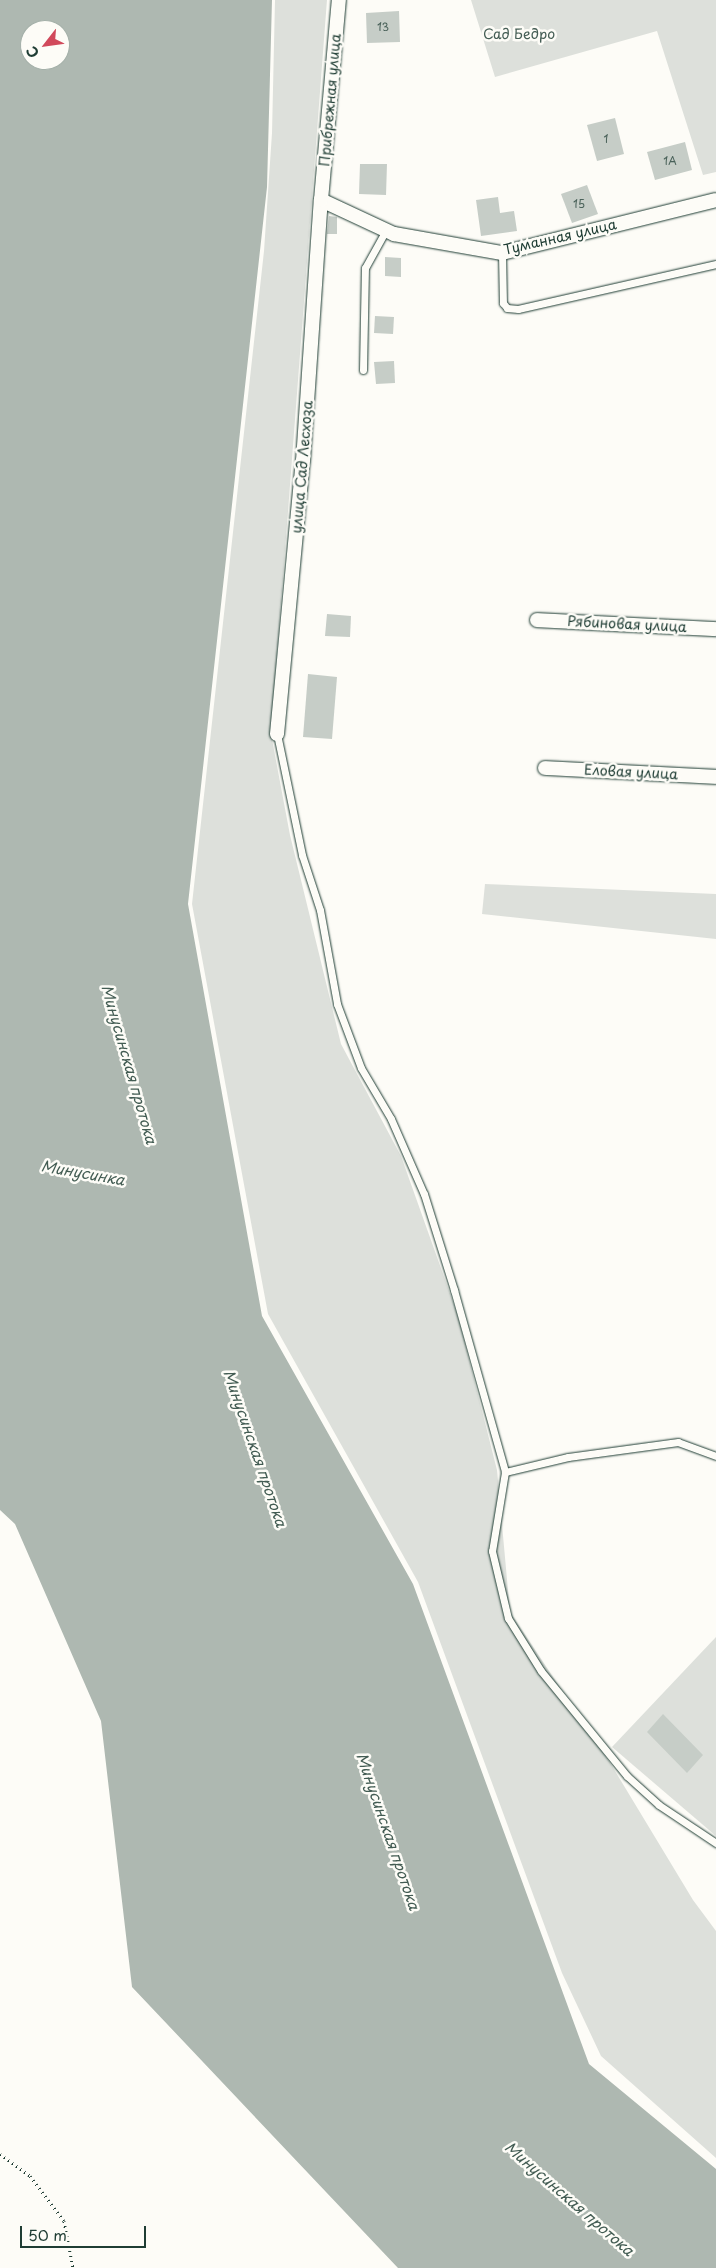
<!DOCTYPE html>
<meta charset="utf-8">
<style>
body{margin:0}
#map{position:relative;width:716px;height:2268px;overflow:hidden;background:#fdfcf7;font-family:"Playpen Sans",sans-serif}
div>[style]{position:absolute}
.green>*{inset:0;background:#dde0db}
.water>*{inset:0;background:#aeb8b1}
.building>*{inset:0;background:#c6cdc7}
.path>*{height:3px;margin-top:-1.5px;transform-origin:0;background:repeating-linear-gradient(90deg,#1f3d34 0 1px,transparent 0 5px)}
.roads{filter:drop-shadow(0 0 1px #1f3d34) drop-shadow(0 0 1px #1f3d34)}
.lane>*{height:7px;margin:-3.5px;padding:0 3.5px;transform-origin:3.5px;border-radius:3.5px;background:#fdfcf7}
.street>*{height:14px;margin:-7px;padding:0 7px;transform-origin:7px;border-radius:7px;background:#fdfcf7}
span{translate:-50% -50%;white-space:nowrap;text-align:center;line-height:1.15;-webkit-text-stroke:5px #fdfcf7;paint-order:stroke}
.number-label{font-size:11px;color:#496159}
.number-label span{-webkit-text-stroke-width:0}
.park-label{font-size:14px;color:#455e55}
.street-label{font-size:14px;color:#1f3d34}
.water-label{font-size:15px;color:#435c53;font-style:italic}
.north{position:absolute;left:20px;top:20px;width:50px;height:50px;box-sizing:border-box;background:#fdfcf7;border:1px solid #a4b0a9;border-radius:50%;rotate:240deg;font-size:14px;font-weight:700;line-height:20px;text-align:center;color:#1f3d34}
.north::after{content:'';display:block;margin:auto;width:18px;height:22px;background:#d1495b;clip-path:polygon(50% 0,100% 100%,50% 72%,0 100%)}
.scale{position:absolute;left:20px;top:2226px;width:126px;height:22px;box-sizing:border-box;border:2px solid #1f3d34;border-top:0;padding-left:6px;font-size:15px;line-height:18px;white-space:nowrap;color:#1f3d34;-webkit-text-stroke:4px #fdfcf7;paint-order:stroke}
</style>
<div id="map">
<div class="green">
<i style="clip-path:polygon(275px 0,327px 0,271px 734px,290px 835px,341px 1044px,401px 1156px,458px 1316px,497px 1470px,510px 1612px,612px 1766px,693px 1900px,716px 1931px,716px 2158px,601px 2056px,562px 1973px,418px 1582px,268px 1314px,192px 904px,264px 251px,272px 133px)"></i>
<i style="clip-path:polygon(471px 0,716px 0,716px 172px,703px 175px,657px 31px,495px 77px)"></i>
<i style="clip-path:polygon(485px 884px,716px 894px,716px 939px,482px 914px)"></i>
<i style="clip-path:polygon(716px 1637px,716px 1836px,612px 1747px)"></i>
</div>
<div class="water">
<i style="clip-path:polygon(evenodd,0 0,272px 0,267px 187px,188px 904px,262px 1316px,413px 1584px,589px 2064px,716px 2169px,716px 2268px,398px 2268px,132px 1987px,101px 1721px,15px 1524px,0 1510px,0 0,30px 30px,60px 30px,60px 60px,30px 60px,30px 30px)"></i>
</div>
<div class="building">
<i style="clip-path:polygon(399px 11px,400px 42px,367px 43px,366px 13px)"></i>
<i style="clip-path:polygon(615px 118px,624px 154px,597px 161px,587px 125px)"></i>
<i style="clip-path:polygon(685px 142px,692px 170px,655px 180px,647px 152px)"></i>
<i style="clip-path:polygon(360px 164px,387px 164px,386px 195px,359px 194px)"></i>
<i style="clip-path:polygon(587px 185px,598px 214px,572px 223px,561px 194px)"></i>
<i style="clip-path:polygon(498px 197px,500px 213px,514px 211px,517px 231px,481px 236px,476px 200px)"></i>
<i style="clip-path:polygon(329px 216px,337px 217px,337px 234px,327px 234px)"></i>
<i style="clip-path:polygon(385px 257px,401px 258px,401px 277px,385px 276px)"></i>
<i style="clip-path:polygon(375px 316px,394px 317px,393px 334px,374px 333px)"></i>
<i style="clip-path:polygon(394px 361px,395px 383px,376px 384px,374px 362px)"></i>
<i style="clip-path:polygon(327px 614px,351px 616px,350px 637px,325px 636px)"></i>
<i style="clip-path:polygon(308px 674px,337px 677px,332px 739px,303px 737px)"></i>
<i style="clip-path:polygon(663px 1714px,703px 1755px,687px 1773px,647px 1732px)"></i>
</div>
<div class="path">
<i style="left:0;top:2154px;width:37px;rotate:36deg"></i>
<i style="left:30px;top:2176px;width:56px;rotate:52.9deg"></i>
<i style="left:64px;top:2221px;width:48px;rotate:79.2deg"></i>
</div>
<div class="roads">
<div class="lane">
<i style="left:502px;top:253px;width:50px;rotate:88.9deg"></i>
<i style="left:503px;top:303px;width:6px;rotate:51deg"></i>
<i style="left:507px;top:308px;width:11px;rotate:5deg"></i>
<i style="left:518px;top:309px;width:203px;rotate:-12.8deg"></i>
<i style="left:363px;top:370px;width:102px;rotate:-88.9deg"></i>
<i style="left:365px;top:268px;width:39px;rotate:-61deg"></i>
<i style="left:384px;top:234px;width:7px;rotate:-8deg"></i>
<i style="left:277px;top:734px;width:124px;rotate:78.3deg"></i>
<i style="left:302px;top:855px;width:58px;rotate:71.9deg"></i>
<i style="left:320px;top:910px;width:96px;rotate:79.7deg"></i>
<i style="left:337px;top:1004px;width:68px;rotate:69.4deg"></i>
<i style="left:361px;top:1068px;width:59px;rotate:59.5deg"></i>
<i style="left:391px;top:1119px;width:82px;rotate:66.3deg"></i>
<i style="left:424px;top:1194px;width:101px;rotate:72.6deg"></i>
<i style="left:454px;top:1290px;width:189px;rotate:74.3deg"></i>
<i style="left:716px;top:1456px;width:40px;rotate:-159.8deg"></i>
<i style="left:678px;top:1442px;width:111px;rotate:172.2deg"></i>
<i style="left:568px;top:1457px;width:65px;rotate:166.6deg"></i>
<i style="left:505px;top:1472px;width:80px;rotate:99.3deg"></i>
<i style="left:492px;top:1551px;width:69px;rotate:76.6deg"></i>
<i style="left:508px;top:1618px;width:62px;rotate:58.1deg"></i>
<i style="left:541px;top:1671px;width:136px;rotate:50.7deg"></i>
<i style="left:627px;top:1776px;width:43px;rotate:42.2deg"></i>
<i style="left:659px;top:1805px;width:69px;rotate:33.7deg"></i>
</div>
<div class="street">
<i style="left:321px;top:200px;width:81px;rotate:25deg"></i>
<i style="left:394px;top:234px;width:110px;rotate:10deg"></i>
<i style="left:502px;top:253px;width:220px;rotate:-13.9deg"></i>
<i style="left:537px;top:620px;width:179px;rotate:2.9deg"></i>
<i style="left:277px;top:734px;width:274px;rotate:-84.6deg"></i>
<i style="left:303px;top:461px;width:262px;rotate:-86.1deg"></i>
<i style="left:321px;top:200px;width:201px;rotate:-84.9deg"></i>
<i style="left:545px;top:768px;width:171px;rotate:3deg"></i>
</div>
</div>
<div class="number-label">
<span style="left:383px;top:27px">13</span>
<span style="left:606px;top:139px">1</span>
<span style="left:670px;top:161px">1А</span>
<span style="left:579px;top:204px">15</span>
</div>
<div class="park-label">
<span style="left:519px;top:34px">Сад Бедро</span>
</div>
<div class="street-label">
<span style="left:330px;top:100px;rotate:-85deg">Прибрежная улица</span>
<span style="left:560px;top:237px;rotate:-13deg">Туманная улица</span>
<span style="left:302px;top:467px;rotate:-85deg">улица Сад Лесхоза</span>
<span style="left:627px;top:624px;rotate:3deg">Рябиновая улица</span>
<span style="left:631px;top:772px;rotate:3deg">Еловая улица</span>
</div>
<div class="water-label">
<span style="left:130px;top:1064px;rotate:74deg">Минусинская протока</span>
<span style="left:83px;top:1172px;rotate:10deg">Минусинка</span>
<span style="left:256px;top:1448px;rotate:71deg">Минусинская протока</span>
<span style="left:389px;top:1831px;rotate:71deg">Минусинская протока</span>
<span style="left:570px;top:2198px;rotate:41deg">Минусинская протока</span>
</div>
<div class="north">С</div>
<div class="scale">50 m</div>
</div>
